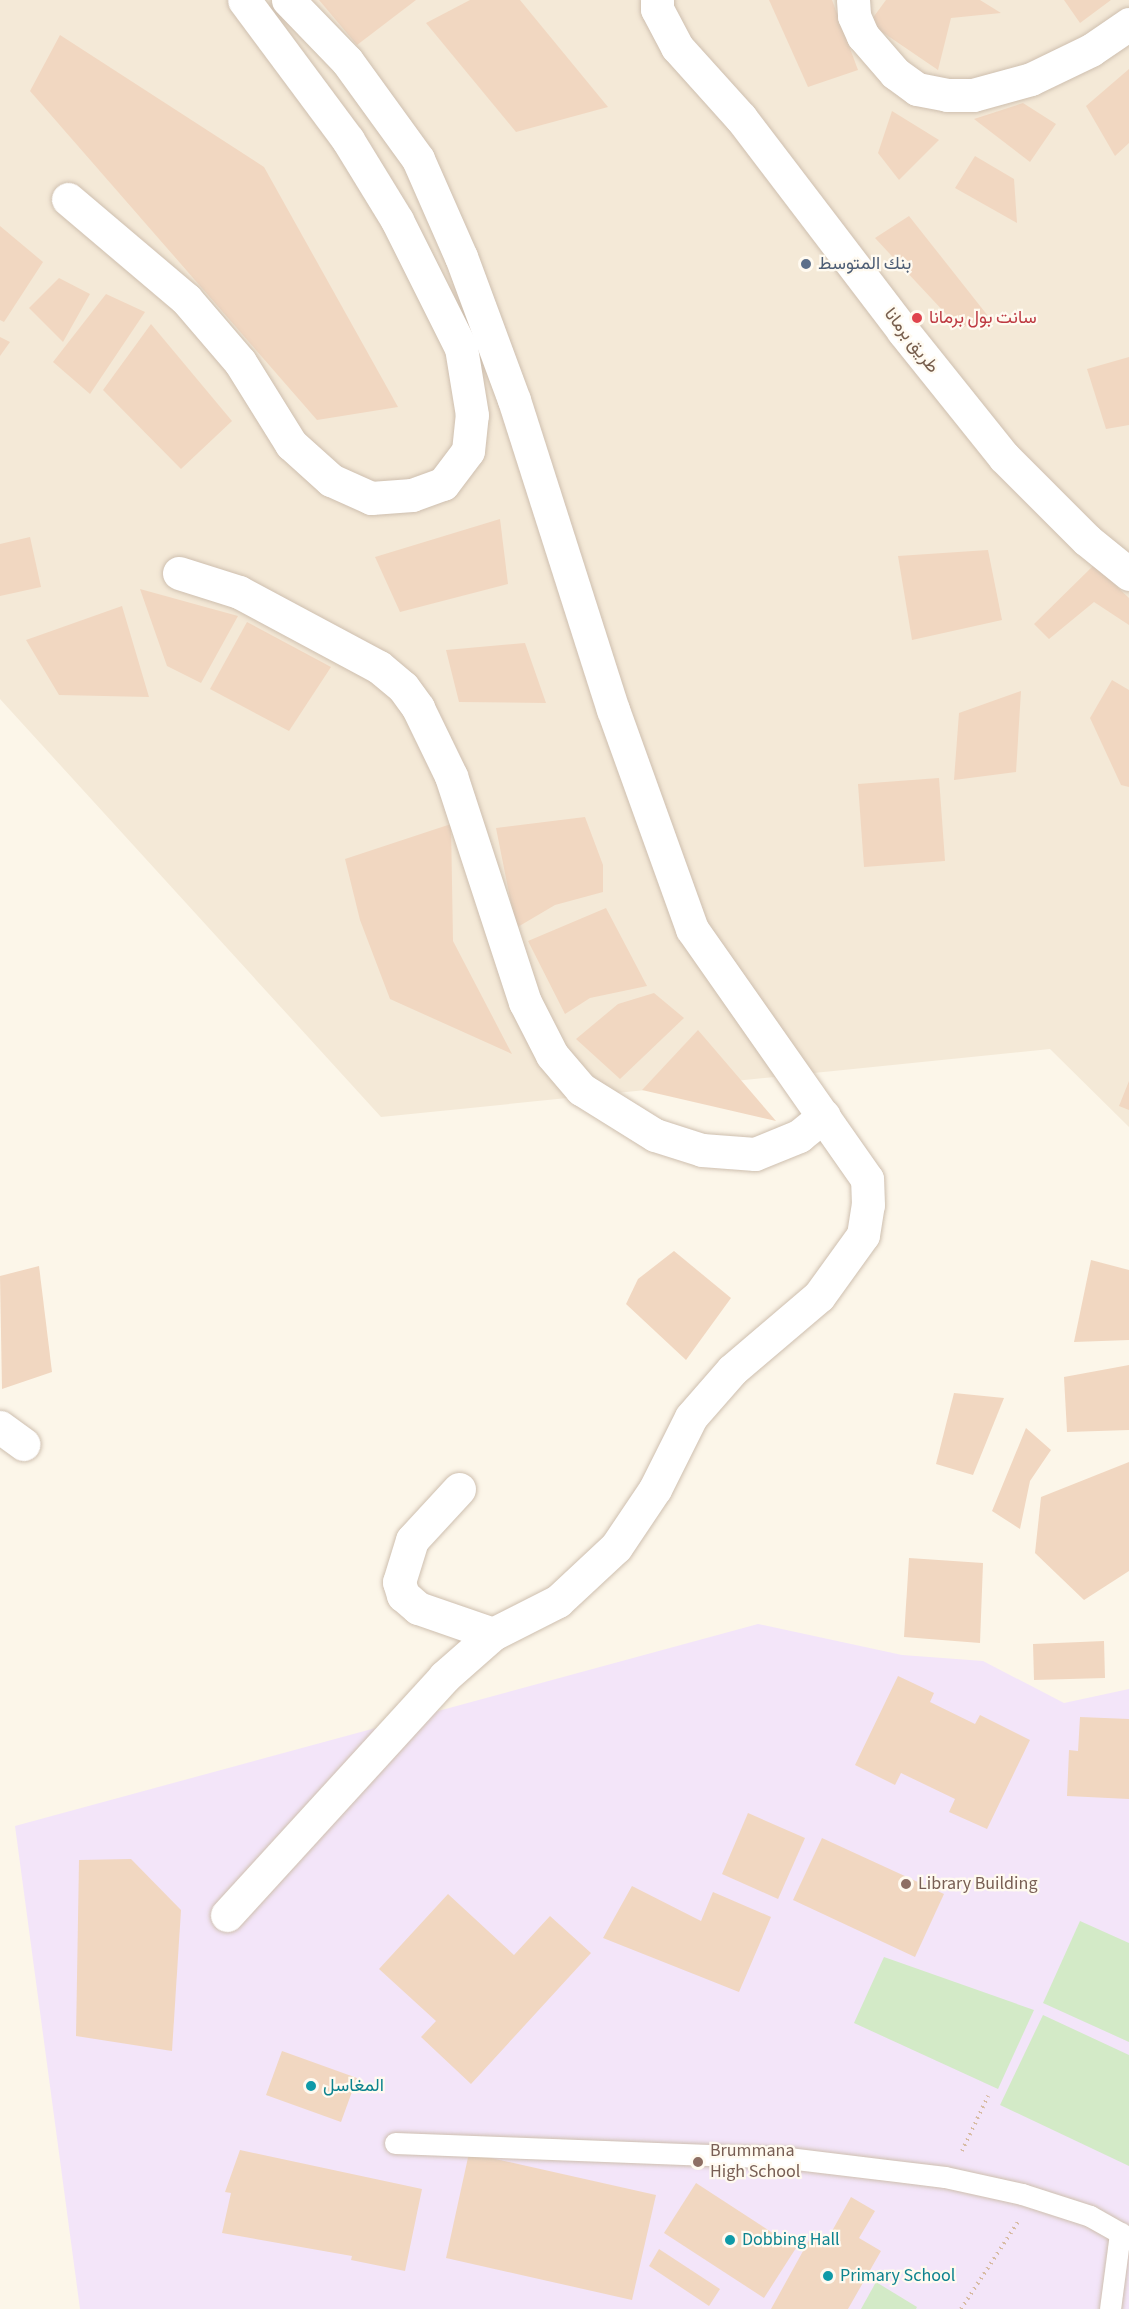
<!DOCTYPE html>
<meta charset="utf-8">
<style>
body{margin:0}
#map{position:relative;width:1129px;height:2309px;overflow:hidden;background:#fcf6e9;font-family:"Source Sans 3",Vazirmatn,sans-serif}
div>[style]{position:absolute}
.residential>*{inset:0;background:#f4e9d7}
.education>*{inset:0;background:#f3e5f9}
.green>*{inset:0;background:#d3eac7}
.building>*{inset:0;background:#f1d7c1}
.path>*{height:4px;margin-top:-2px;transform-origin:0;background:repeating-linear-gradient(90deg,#d7bba4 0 1.5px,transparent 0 6px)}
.roads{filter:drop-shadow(0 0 2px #cebfaf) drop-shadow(0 0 2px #cebfaf)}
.service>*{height:21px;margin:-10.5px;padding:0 10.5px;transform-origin:10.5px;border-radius:10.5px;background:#fff}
.minor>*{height:33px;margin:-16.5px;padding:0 16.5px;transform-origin:16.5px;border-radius:16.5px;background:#fff}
.dots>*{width:16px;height:16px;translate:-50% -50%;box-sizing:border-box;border:3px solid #fffaf0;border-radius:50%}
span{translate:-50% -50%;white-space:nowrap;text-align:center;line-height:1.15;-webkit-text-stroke:4.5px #fffaf0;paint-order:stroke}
.service-label{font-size:18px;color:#4e5e75}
.left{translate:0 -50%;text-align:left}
.health-label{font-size:18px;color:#be3a42}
.street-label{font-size:18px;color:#775e4d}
.education-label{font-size:18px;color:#785e54}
.culture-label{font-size:18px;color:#0d838f}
</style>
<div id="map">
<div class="residential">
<i style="clip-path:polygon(0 0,1129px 0,1129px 1127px,1050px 1049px,381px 1117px,0 699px)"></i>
</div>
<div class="education">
<i style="clip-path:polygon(758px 1624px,902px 1655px,983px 1661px,1064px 1703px,1129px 1689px,1129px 2309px,80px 2309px,15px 1826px)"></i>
</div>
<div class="green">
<i style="clip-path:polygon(1080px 1921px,1129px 1943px,1129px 2042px,1043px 2003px)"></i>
<i style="clip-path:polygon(884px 1957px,1034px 2010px,998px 2089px,854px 2023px)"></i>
<i style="clip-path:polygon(1043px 2015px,1129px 2055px,1129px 2166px,1000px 2105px)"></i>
<i style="clip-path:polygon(876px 2282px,917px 2307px,916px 2309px,861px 2309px)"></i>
</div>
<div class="building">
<i style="clip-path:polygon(319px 0,416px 0,357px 45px)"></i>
<i style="clip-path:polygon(470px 0,520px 0,608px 107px,516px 132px,426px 23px)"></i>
<i style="clip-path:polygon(769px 0,832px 0,858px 70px,808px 87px)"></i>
<i style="clip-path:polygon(886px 0,980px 0,1001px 13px,951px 18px,938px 70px,869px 23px)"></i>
<i style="clip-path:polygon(1064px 0,1111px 0,1080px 23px)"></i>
<i style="clip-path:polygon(60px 35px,264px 167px,398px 407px,317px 420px,30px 91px)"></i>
<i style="clip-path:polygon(1129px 69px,1129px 143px,1115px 156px,1086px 106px)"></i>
<i style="clip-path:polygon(1023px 103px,1056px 124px,1030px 162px,974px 119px)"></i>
<i style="clip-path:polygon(892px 111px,939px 140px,899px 180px,878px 153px)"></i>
<i style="clip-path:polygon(975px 156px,1014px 179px,1017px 223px,955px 188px)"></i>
<i style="clip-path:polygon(909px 216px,988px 316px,960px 329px,875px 238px)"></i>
<i style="clip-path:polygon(0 226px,43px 262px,4px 322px,0 320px)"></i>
<i style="clip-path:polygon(59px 278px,90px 294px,63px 342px,29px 308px)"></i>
<i style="clip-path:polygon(106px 294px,145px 312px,90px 394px,53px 362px)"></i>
<i style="clip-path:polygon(151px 324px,232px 421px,181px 469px,103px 390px)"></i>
<i style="clip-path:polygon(0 337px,10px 342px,0 356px)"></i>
<i style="clip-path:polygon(1129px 357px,1129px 425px,1106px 429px,1087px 369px)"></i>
<i style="clip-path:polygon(500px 519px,508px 584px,400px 612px,375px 557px)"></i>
<i style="clip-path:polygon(30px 537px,41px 587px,0 596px,0 544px)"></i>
<i style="clip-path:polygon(988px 550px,1002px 620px,912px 640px,898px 556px)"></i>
<i style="clip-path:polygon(1094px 565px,1129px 598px,1129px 625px,1094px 602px,1049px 639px,1034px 624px)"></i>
<i style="clip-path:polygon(140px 589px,238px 616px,201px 683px,167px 666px)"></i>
<i style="clip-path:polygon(122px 606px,149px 697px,59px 695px,26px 640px)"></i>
<i style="clip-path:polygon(247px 622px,331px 667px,289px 731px,210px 689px)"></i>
<i style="clip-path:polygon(525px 643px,546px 703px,459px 702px,446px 650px)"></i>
<i style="clip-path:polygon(1112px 680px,1129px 690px,1129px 787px,1121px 785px,1090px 718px)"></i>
<i style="clip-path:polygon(1021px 691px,1016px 772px,954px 780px,959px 713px)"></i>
<i style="clip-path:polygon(939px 778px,945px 861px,864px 867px,858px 784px)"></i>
<i style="clip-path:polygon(585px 817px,603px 865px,603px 892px,555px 905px,516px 928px,496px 828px)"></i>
<i style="clip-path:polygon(451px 824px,453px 941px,512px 1054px,390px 999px,360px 920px,345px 859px)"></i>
<i style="clip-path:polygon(606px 908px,647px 986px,590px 998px,565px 1014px,528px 941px)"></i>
<i style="clip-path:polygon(654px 993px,684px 1018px,620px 1079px,576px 1039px,618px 1004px)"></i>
<i style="clip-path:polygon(698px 1030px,776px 1121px,642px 1090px)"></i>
<i style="clip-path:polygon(1129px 1081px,1129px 1110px,1119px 1106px)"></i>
<i style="clip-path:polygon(674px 1251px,731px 1298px,686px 1360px,626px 1304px,638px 1279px)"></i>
<i style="clip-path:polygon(1091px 1260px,1129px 1270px,1129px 1340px,1074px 1342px)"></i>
<i style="clip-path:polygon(39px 1266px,52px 1372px,2px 1389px,0 1276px)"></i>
<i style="clip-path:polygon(1129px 1365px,1129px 1430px,1067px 1432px,1064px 1377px)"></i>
<i style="clip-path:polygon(954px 1393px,1004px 1398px,973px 1475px,936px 1464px)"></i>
<i style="clip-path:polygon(1026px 1428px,1051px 1450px,1030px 1481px,1020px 1529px,992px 1511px)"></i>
<i style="clip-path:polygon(1129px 1462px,1129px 1571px,1084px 1600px,1035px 1553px,1041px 1497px)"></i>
<i style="clip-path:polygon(909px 1558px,983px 1563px,980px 1643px,904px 1637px)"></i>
<i style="clip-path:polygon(1104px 1641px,1105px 1678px,1034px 1680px,1033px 1644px)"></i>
<i style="clip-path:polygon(898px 1676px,934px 1693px,930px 1702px,975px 1724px,980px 1715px,1030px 1740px,987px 1829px,949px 1812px,955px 1799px,901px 1773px,895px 1785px,855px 1765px)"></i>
<i style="clip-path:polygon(1080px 1717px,1129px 1719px,1129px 1799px,1067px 1796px,1069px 1750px,1078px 1751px)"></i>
<i style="clip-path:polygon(748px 1813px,805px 1838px,778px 1899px,722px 1874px)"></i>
<i style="clip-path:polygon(822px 1838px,944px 1894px,915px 1957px,793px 1900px)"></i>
<i style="clip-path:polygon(131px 1859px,181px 1910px,172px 2051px,76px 2036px,79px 1860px)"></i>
<i style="clip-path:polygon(632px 1886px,701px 1921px,713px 1892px,771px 1917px,739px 1992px,603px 1938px)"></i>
<i style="clip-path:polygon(448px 1894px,514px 1955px,550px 1916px,591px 1953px,471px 2084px,421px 2037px,436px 2021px,379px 1969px)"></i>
<i style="clip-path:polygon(282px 2051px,357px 2078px,341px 2122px,266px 2095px)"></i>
<i style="clip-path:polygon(240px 2150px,422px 2189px,405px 2271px,351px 2260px,352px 2256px,222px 2233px,231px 2193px,225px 2192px)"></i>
<i style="clip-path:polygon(469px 2153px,656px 2195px,632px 2300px,446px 2258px)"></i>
<i style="clip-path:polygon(696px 2183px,796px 2248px,764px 2298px,664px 2233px)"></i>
<i style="clip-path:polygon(851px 2197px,875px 2211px,859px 2238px,881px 2251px,848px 2309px,771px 2309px,813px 2233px,827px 2240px)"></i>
<i style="clip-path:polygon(659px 2249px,720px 2289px,709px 2306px,649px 2266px)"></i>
</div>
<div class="path">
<i style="left:962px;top:2151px;width:61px;rotate:-64.7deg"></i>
<i style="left:961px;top:2309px;width:104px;rotate:-56.8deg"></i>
</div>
<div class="roads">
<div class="service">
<i style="left:395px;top:2143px;width:393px;rotate:2.2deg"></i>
<i style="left:788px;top:2158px;width:158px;rotate:6.9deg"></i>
<i style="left:945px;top:2177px;width:79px;rotate:12.4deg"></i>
<i style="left:1022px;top:2194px;width:71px;rotate:17.9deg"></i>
<i style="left:1090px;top:2216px;width:45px;rotate:29.4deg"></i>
<i style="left:1110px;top:2309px;width:77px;rotate:-82.5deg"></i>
</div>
<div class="minor">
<i style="left:657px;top:0;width:9px;rotate:90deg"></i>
<i style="left:657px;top:9px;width:43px;rotate:62.2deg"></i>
<i style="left:677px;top:47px;width:96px;rotate:48deg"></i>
<i style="left:741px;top:118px;width:268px;rotate:52.7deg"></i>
<i style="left:903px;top:331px;width:161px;rotate:51.3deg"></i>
<i style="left:1004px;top:457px;width:117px;rotate:45deg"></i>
<i style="left:1087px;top:540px;width:54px;rotate:39deg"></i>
<i style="left:853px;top:0;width:16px;rotate:86deg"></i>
<i style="left:854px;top:16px;width:22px;rotate:66deg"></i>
<i style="left:863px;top:36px;width:49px;rotate:49.1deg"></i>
<i style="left:895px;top:73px;width:27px;rotate:36deg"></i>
<i style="left:917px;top:89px;width:31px;rotate:11deg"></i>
<i style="left:947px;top:95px;width:26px"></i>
<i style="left:973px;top:95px;width:60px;rotate:-15.4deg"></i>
<i style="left:1031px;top:79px;width:67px;rotate:-25.8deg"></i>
<i style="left:1091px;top:50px;width:46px;rotate:-34.4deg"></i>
<i style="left:68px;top:199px;width:155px;rotate:40.3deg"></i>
<i style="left:186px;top:299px;width:83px;rotate:49.4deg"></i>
<i style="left:240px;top:362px;width:97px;rotate:58.1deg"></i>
<i style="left:291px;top:444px;width:54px;rotate:42deg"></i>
<i style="left:331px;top:480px;width:44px;rotate:24.2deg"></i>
<i style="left:371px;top:498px;width:41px;rotate:-4.2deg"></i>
<i style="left:412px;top:495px;width:33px;rotate:-20deg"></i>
<i style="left:443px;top:484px;width:41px;rotate:-52.9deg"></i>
<i style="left:468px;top:451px;width:36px;rotate:-84deg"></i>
<i style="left:472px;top:415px;width:68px;rotate:-99.3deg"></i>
<i style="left:461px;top:348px;width:143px;rotate:-116.6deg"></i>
<i style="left:397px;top:220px;width:94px;rotate:-121.5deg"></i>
<i style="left:348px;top:140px;width:174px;rotate:-126.6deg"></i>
<i style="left:179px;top:573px;width:63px;rotate:17.6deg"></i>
<i style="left:239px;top:592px;width:159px;rotate:28.2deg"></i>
<i style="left:379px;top:667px;width:31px;rotate:40deg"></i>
<i style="left:403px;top:687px;width:26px;rotate:54deg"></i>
<i style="left:418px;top:708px;width:76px;rotate:64.1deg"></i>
<i style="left:451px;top:776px;width:238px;rotate:71.9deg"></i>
<i style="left:525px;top:1002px;width:59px;rotate:63deg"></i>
<i style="left:552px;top:1055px;width:45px;rotate:49.5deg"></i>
<i style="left:581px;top:1089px;width:87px;rotate:31.9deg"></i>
<i style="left:655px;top:1135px;width:49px;rotate:17.7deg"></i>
<i style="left:702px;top:1150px;width:53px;rotate:4.3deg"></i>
<i style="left:755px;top:1154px;width:48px;rotate:-22.2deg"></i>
<i style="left:799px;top:1136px;width:32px;rotate:-39deg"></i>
<i style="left:0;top:1427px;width:29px;rotate:36deg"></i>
<i style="left:459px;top:1489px;width:69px;rotate:132.7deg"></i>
<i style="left:412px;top:1540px;width:44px;rotate:107.2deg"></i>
<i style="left:399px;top:1582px;width:14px;rotate:73deg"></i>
<i style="left:403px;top:1595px;width:20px;rotate:41deg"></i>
<i style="left:418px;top:1608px;width:79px;rotate:19.1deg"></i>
<i style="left:227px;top:1915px;width:322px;rotate:-47.6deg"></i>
<i style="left:444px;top:1677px;width:65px;rotate:-41.3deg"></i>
<i style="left:493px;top:1634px;width:73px;rotate:-26.9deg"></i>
<i style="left:558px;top:1601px;width:79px;rotate:-43deg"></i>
<i style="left:616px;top:1547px;width:70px;rotate:-56.1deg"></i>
<i style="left:655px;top:1489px;width:80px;rotate:-63.4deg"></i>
<i style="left:691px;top:1417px;width:62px;rotate:-48.9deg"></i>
<i style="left:732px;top:1370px;width:114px;rotate:-40.4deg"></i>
<i style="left:819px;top:1296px;width:75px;rotate:-54.2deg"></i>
<i style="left:863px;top:1235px;width:30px;rotate:-81deg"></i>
<i style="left:868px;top:1205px;width:26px;rotate:-92deg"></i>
<i style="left:867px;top:1179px;width:305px;rotate:-125deg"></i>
<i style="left:692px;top:929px;width:233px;rotate:-109.8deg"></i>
<i style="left:613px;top:710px;width:325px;rotate:-107.7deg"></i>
<i style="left:514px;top:400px;width:153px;rotate:-110.3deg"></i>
<i style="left:461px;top:257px;width:107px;rotate:-113.7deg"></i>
<i style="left:418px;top:159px;width:121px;rotate:-125.9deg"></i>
<i style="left:347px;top:61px;width:85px;rotate:-134deg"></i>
</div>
</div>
<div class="dots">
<i style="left:806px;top:264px;background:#5c6f8a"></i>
<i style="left:917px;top:318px;background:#e0444e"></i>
<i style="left:906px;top:1884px;background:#8d6e63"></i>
<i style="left:311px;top:2086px;background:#0f9aa8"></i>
<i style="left:698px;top:2162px;background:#8d6e63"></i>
<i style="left:730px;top:2240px;background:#0f9aa8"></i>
<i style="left:828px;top:2276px;background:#0f9aa8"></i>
</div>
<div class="service-label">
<span class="left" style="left:818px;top:264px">بنك المتوسط</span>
</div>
<div class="health-label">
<span class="left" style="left:929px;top:318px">سانت بول برمانا</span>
</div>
<div class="street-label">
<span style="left:911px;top:341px;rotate:52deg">طريق برمانا</span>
</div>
<div class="education-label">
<span class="left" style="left:918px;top:1884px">Library Building</span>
<span class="left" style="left:710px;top:2162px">Brummana<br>High School</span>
</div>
<div class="culture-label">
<span class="left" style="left:323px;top:2086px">المغاسل</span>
<span class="left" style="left:742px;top:2240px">Dobbing Hall</span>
<span class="left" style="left:840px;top:2276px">Primary School</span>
</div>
</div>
